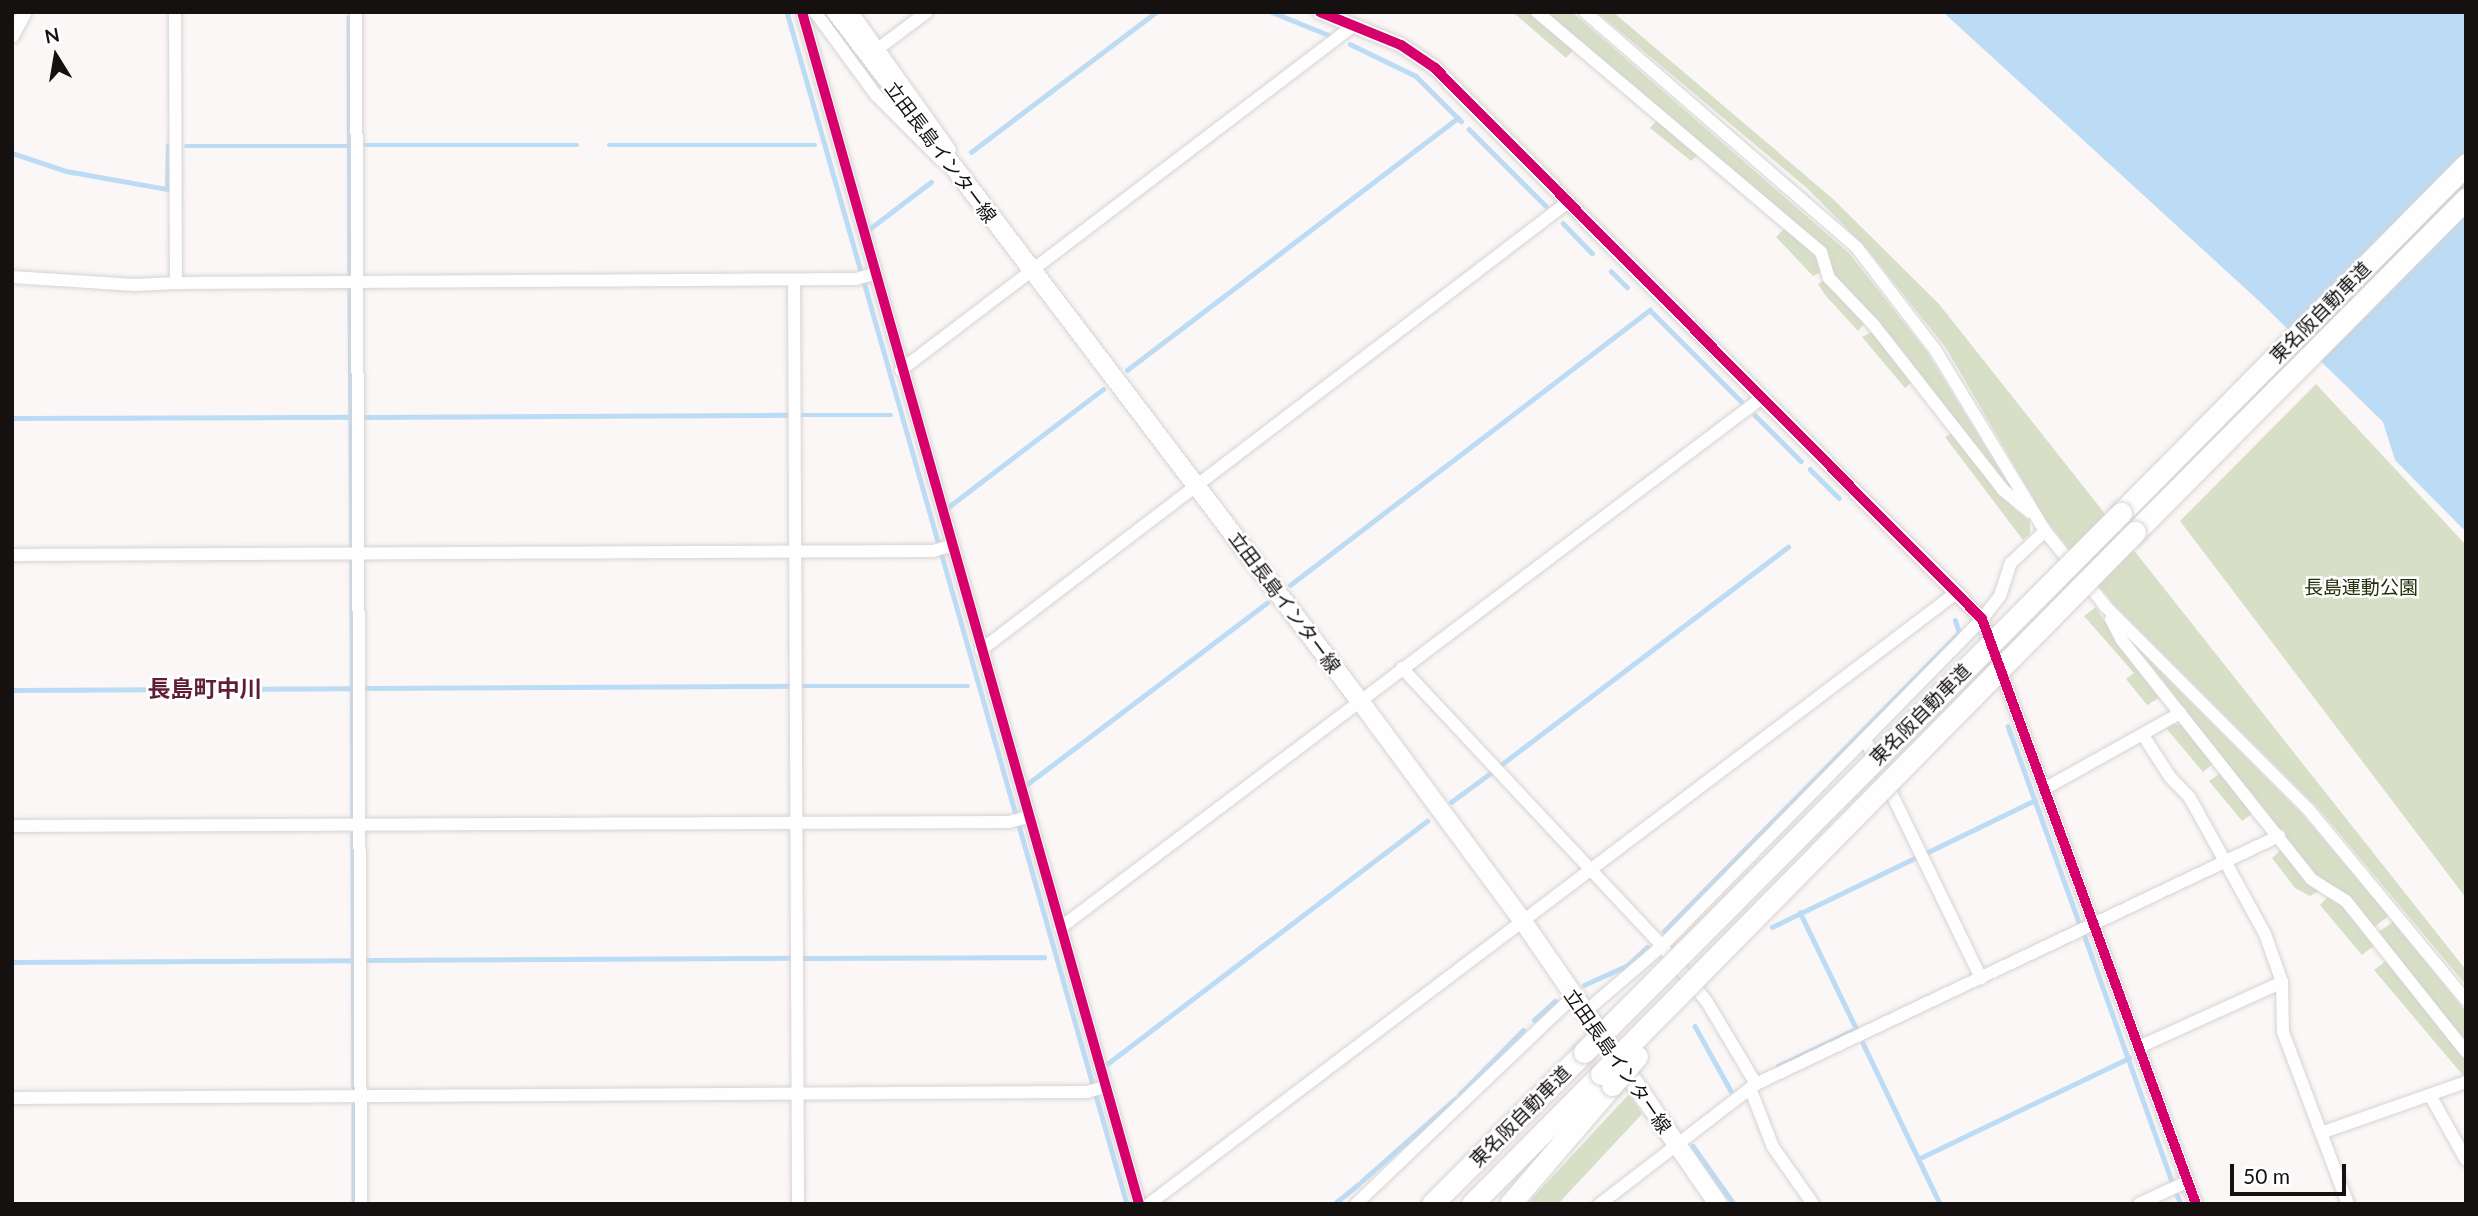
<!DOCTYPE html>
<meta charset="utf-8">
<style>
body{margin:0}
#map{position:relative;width:2478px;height:1216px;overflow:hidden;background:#fbf7f6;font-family:Lato,"Noto Sans JP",sans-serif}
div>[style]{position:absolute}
.green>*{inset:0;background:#d8dfc7}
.water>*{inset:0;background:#bcdbf5}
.stream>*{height:4.5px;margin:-2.25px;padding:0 2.25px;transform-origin:2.25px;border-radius:2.25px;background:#bcdbf5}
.roads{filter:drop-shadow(0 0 2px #d6d3d2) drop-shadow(0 0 2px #d6d3d2)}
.minor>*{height:12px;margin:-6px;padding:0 6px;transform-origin:6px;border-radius:6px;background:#fefefe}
.tertiary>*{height:14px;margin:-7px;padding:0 7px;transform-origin:7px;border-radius:7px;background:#fefefe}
.secondary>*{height:18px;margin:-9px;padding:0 9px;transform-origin:9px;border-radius:9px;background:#fefefe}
.motorway>*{height:21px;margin:-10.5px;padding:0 10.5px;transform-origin:10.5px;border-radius:10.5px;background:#fefefe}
.bridges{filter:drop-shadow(0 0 2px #d6d3d2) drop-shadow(0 0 2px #d6d3d2)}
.motorway-bridge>*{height:21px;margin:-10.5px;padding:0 10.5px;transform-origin:10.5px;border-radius:10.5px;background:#fefefe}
.cycleway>*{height:10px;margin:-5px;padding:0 5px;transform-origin:5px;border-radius:5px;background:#d6006c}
span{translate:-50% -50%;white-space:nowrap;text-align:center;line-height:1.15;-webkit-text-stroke:5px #fff;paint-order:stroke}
.street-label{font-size:19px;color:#141110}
.park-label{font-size:19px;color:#25300a}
.quarter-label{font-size:23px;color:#611d35;font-weight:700}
.frame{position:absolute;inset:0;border:14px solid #141110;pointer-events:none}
.north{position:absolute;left:21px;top:21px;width:70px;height:70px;-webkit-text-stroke:5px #fff;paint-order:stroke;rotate:349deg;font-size:19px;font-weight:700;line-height:28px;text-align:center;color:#141110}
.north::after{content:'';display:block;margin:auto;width:24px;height:32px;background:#141110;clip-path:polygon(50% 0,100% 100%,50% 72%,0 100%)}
.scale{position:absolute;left:2230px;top:1164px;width:116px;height:32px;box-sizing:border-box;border:4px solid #141110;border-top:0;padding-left:9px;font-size:21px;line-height:24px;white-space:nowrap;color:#141110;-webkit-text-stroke:5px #fff;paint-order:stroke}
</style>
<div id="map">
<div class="green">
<i style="clip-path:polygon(1531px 12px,1574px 49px,1566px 58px,1514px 13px)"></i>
<i style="clip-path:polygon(1545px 12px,1572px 12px,1849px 253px,1927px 352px,2012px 490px,1835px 276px,1825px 248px)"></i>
<i style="clip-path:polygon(1597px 12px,1613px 12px,1832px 198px,1939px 304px,2466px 970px,2466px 985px,2318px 808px,2116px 607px,2046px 520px,1946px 348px,1867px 249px,1808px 189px)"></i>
<i style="clip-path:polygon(1658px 119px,1699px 154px,1691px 161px,1650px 128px)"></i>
<i style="clip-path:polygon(1786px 227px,1818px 255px,1824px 271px,1813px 276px,1776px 237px)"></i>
<i style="clip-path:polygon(1825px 280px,1866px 321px,1858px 331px,1825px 295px,1818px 284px)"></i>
<i style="clip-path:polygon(1874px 331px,1914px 380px,1905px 388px,1862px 337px)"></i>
<i style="clip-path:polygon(2316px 384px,2466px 545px,2466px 898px,2180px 521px)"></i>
<i style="clip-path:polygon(1954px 432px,2013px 508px,2030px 521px,2030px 534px,2023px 540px,1945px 437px)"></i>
<i style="clip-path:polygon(2096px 607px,2117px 642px,2159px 698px,2147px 705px,2126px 679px,2134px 673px,2084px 616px)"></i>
<i style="clip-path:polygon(2136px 647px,2302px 814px,2389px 916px,2374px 927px,2316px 876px)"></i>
<i style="clip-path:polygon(2172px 724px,2183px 725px,2214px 763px,2203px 772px,2166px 728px)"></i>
<i style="clip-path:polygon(2221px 773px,2253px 813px,2242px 821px,2209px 781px)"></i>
<i style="clip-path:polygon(2282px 849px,2320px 890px,2310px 896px,2295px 888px,2272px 858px)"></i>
<i style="clip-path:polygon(2328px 897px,2347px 909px,2375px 945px,2362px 955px,2320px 905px)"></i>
<i style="clip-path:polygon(2393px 922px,2466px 1012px,2466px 1043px,2378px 932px)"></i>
<i style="clip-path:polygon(2387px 960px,2466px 1059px,2466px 1079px,2374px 970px)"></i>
<i style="clip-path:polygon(1629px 1094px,1642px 1114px,1558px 1204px,1527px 1204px)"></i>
</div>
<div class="water">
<i style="clip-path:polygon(1943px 12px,2466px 12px,2466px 532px,2395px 460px,2383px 422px,2258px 300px)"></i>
</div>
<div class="stream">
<i style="left:787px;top:12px;width:1240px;rotate:74.08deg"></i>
<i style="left:1272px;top:12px;width:64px;rotate:22.1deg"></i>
<i style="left:349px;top:18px;width:257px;rotate:89.8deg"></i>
<i style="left:1350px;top:44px;width:73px;rotate:25.9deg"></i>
<i style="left:1416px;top:76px;width:64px;rotate:45deg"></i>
<i style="left:1469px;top:129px;width:109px;rotate:45deg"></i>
<i style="left:365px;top:145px;width:212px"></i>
<i style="left:609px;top:145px;width:206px"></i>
<i style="left:186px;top:146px;width:164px"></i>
<i style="left:971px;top:152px;width:232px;rotate:-37.1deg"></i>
<i style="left:12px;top:153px;width:57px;rotate:18.4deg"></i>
<i style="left:66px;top:171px;width:103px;rotate:10.1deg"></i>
<i style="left:167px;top:189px;width:43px;rotate:-88.7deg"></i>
<i style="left:1563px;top:223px;width:42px;rotate:46deg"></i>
<i style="left:868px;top:230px;width:79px;rotate:-37.3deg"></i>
<i style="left:1611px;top:271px;width:23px;rotate:45deg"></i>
<i style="left:350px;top:290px;width:255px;rotate:89.6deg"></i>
<i style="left:1650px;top:310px;width:129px;rotate:45deg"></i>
<i style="left:1127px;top:370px;width:416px;rotate:-37.3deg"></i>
<i style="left:801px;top:415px;width:90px"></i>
<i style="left:1755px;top:415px;width:65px;rotate:45deg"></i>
<i style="left:364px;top:417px;width:424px;rotate:-0.3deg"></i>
<i style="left:12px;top:418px;width:339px;rotate:-0.2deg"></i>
<i style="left:1810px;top:469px;width:41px;rotate:45deg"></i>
<i style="left:947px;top:508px;width:196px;rotate:-37.3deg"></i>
<i style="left:352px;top:561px;width:256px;rotate:89.8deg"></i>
<i style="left:1290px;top:585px;width:453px;rotate:-37.4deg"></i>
<i style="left:802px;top:686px;width:166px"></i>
<i style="left:367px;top:688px;width:423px;rotate:-0.3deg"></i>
<i style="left:12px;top:690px;width:340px;rotate:-0.3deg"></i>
<i style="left:2008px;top:726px;width:212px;rotate:70.1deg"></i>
<i style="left:1502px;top:764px;width:359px;rotate:-37.2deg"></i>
<i style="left:1026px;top:785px;width:302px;rotate:-37.1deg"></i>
<i style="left:1451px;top:802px;width:51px;rotate:-36.2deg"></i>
<i style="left:353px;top:833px;width:254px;rotate:89.8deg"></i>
<i style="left:1924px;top:854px;width:123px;rotate:-25.9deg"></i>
<i style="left:1772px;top:927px;width:161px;rotate:-25.8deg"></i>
<i style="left:1664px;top:931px;width:419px;rotate:-45.3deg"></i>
<i style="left:1959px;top:633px;width:13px;rotate:-108deg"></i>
<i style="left:2085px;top:937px;width:259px;rotate:70.4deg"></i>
<i style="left:803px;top:958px;width:241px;rotate:-0.2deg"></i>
<i style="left:368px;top:960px;width:422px;rotate:-0.3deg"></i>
<i style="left:12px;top:962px;width:341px;rotate:-0.3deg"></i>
<i style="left:1584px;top:985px;width:48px;rotate:-24.4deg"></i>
<i style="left:1628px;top:965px;width:26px;rotate:-43deg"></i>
<i style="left:1534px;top:1020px;width:28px;rotate:-42deg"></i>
<i style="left:1695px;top:1026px;width:74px;rotate:61deg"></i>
<i style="left:1863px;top:1043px;width:178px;rotate:64.4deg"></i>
<i style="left:1107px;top:1064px;width:402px;rotate:-37.2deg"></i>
<i style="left:1778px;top:1066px;width:86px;rotate:-25.4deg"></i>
<i style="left:1856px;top:1029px;width:129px;rotate:-115.8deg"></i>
<i style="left:1459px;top:1095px;width:91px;rotate:-45.4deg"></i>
<i style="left:354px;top:1105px;width:99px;rotate:90deg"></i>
<i style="left:1693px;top:1146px;width:71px;rotate:54.7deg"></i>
<i style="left:1918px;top:1159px;width:234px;rotate:-25.6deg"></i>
<i style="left:1362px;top:1181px;width:124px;rotate:-41.4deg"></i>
<i style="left:2177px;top:1195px;width:10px;rotate:66deg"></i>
<i style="left:1334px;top:1204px;width:32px;rotate:-39deg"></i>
</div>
<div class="roads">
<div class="minor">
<i style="left:175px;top:12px;width:271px;rotate:89.8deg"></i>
<i style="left:176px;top:283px;width:680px;rotate:-0.34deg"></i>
<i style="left:856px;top:279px;width:19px;rotate:-16deg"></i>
<i style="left:356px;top:12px;width:1192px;rotate:89.76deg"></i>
<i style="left:802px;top:12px;width:1239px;rotate:74.21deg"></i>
<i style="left:815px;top:12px;width:103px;rotate:53.7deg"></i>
<i style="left:876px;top:95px;width:93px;rotate:45deg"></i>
<i style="left:852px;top:12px;width:169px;rotate:54.6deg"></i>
<i style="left:1537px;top:12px;width:372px;rotate:40.2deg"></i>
<i style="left:1821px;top:252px;width:27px;rotate:73deg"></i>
<i style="left:1829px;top:278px;width:64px;rotate:46.3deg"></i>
<i style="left:1873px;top:324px;width:211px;rotate:51.9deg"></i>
<i style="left:2003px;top:490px;width:35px;rotate:39deg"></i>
<i style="left:1585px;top:12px;width:360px;rotate:40.9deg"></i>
<i style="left:1857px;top:248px;width:130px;rotate:52.5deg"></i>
<i style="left:1936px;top:351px;width:210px;rotate:58.8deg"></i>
<i style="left:2045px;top:531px;width:97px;rotate:51.2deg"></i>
<i style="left:2106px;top:607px;width:286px;rotate:45deg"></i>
<i style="left:2308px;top:809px;width:248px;rotate:50.4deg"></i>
<i style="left:879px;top:48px;width:60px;rotate:-36.9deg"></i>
<i style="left:12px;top:277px;width:123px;rotate:3.7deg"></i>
<i style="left:135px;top:285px;width:41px;rotate:-2.8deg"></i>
<i style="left:794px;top:280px;width:924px;rotate:89.75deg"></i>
<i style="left:901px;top:370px;width:568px;rotate:-37.27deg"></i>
<i style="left:12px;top:555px;width:921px;rotate:-0.25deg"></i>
<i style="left:933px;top:551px;width:19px;rotate:-16deg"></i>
<i style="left:1982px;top:619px;width:623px;rotate:69.91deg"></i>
<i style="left:2111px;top:619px;width:22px;rotate:63deg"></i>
<i style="left:2121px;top:639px;width:306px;rotate:51.6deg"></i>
<i style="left:2311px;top:879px;width:41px;rotate:32.2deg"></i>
<i style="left:2346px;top:901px;width:193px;rotate:51.5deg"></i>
<i style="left:981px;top:650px;width:738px;rotate:-37.35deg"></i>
<i style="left:1402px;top:668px;width:381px;rotate:46.9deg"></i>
<i style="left:1662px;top:946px;width:72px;rotate:51.2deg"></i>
<i style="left:1707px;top:1002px;width:96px;rotate:59.1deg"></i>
<i style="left:2143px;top:735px;width:50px;rotate:57.3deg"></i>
<i style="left:2170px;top:777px;width:29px;rotate:46deg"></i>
<i style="left:2190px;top:798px;width:155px;rotate:61.1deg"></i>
<i style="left:2265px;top:934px;width:51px;rotate:70.5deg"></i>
<i style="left:2282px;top:982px;width:50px;rotate:88.9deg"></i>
<i style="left:2283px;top:1032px;width:108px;rotate:69.4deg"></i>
<i style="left:1865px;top:739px;width:266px;rotate:64.1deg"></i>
<i style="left:2046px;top:788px;width:154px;rotate:-29.2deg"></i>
<i style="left:12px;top:826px;width:997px;rotate:-0.23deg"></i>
<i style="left:1009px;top:822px;width:20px;rotate:-15deg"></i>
<i style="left:1060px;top:928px;width:881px;rotate:-37.07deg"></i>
<i style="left:1585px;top:1012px;width:101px;rotate:-40.6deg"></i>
<i style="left:1662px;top:946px;width:458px;rotate:-45.6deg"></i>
<i style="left:1982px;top:619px;width:29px;rotate:-52deg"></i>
<i style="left:2000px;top:596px;width:35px;rotate:-72deg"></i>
<i style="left:2011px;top:563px;width:47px;rotate:-43.3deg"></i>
<i style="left:2139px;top:1047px;width:157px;rotate:-24.4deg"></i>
<i style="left:1750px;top:1088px;width:63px;rotate:68.7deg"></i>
<i style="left:1773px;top:1147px;width:70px;rotate:54.9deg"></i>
<i style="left:2430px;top:1095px;width:74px;rotate:61deg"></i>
<i style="left:12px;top:1098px;width:1075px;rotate:-0.32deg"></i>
<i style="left:1087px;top:1092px;width:19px;rotate:-16deg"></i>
<i style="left:1149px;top:1204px;width:1012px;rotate:-37.13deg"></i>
<i style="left:1356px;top:1204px;width:301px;rotate:-43.7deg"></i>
<i style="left:1600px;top:1204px;width:197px;rotate:-37.6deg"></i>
<i style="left:1756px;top:1084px;width:579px;rotate:-25.37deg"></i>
<i style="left:2139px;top:1204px;width:54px;rotate:-25.1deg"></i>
<i style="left:2348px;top:1204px;width:76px;rotate:-110.8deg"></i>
<i style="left:2321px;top:1133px;width:154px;rotate:-19.4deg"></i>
</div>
<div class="tertiary">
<i style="left:1320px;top:12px;width:87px;rotate:22.2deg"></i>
<i style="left:1401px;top:45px;width:41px;rotate:34.1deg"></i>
<i style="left:1435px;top:68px;width:776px;rotate:45.21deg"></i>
<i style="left:12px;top:36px;width:27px;rotate:-62deg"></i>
</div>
<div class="secondary">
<i style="left:836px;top:12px;width:866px;rotate:52.75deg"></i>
<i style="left:1360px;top:701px;width:272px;rotate:53.5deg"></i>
<i style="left:1522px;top:920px;width:345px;rotate:55.4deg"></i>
</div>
<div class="motorway">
<i style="left:2121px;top:513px;width:491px;rotate:-45.3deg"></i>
<i style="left:2135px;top:532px;width:470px;rotate:-45.2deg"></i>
<i style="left:1432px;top:1204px;width:215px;rotate:-45deg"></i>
<i style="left:1472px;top:1204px;width:183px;rotate:-45.2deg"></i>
<i style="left:1510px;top:1204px;width:157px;rotate:-49.4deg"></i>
</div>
</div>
<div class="bridges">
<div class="motorway-bridge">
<i style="left:1584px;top:1052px;width:761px;rotate:-45.11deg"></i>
<i style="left:1601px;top:1074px;width:761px;rotate:-45.43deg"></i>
<i style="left:1612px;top:1085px;width:38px;rotate:-49deg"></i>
</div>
</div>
<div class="cycleway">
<i style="left:802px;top:12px;width:1239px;rotate:74.21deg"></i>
<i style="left:1320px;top:12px;width:87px;rotate:22.2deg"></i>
<i style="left:1401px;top:45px;width:41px;rotate:34.1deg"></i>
<i style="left:1435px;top:68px;width:776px;rotate:45.21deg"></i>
<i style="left:1982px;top:619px;width:623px;rotate:69.91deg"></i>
</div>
<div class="street-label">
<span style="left:941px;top:152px;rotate:53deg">立田長島インター線</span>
<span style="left:2320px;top:312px;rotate:-45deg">東名阪自動車道</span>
<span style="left:1285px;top:602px;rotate:53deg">立田長島インター線</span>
<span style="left:1920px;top:714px;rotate:-45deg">東名阪自動車道</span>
<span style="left:1618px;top:1061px;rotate:55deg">立田長島インター線</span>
<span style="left:1520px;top:1116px;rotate:-45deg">東名阪自動車道</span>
</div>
<div class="park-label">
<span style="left:2361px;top:587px">長島運動公園</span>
</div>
<div class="quarter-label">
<span style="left:205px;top:688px">長島町中川</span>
</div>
<div class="frame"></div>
<div class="north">N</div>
<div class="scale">50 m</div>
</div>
